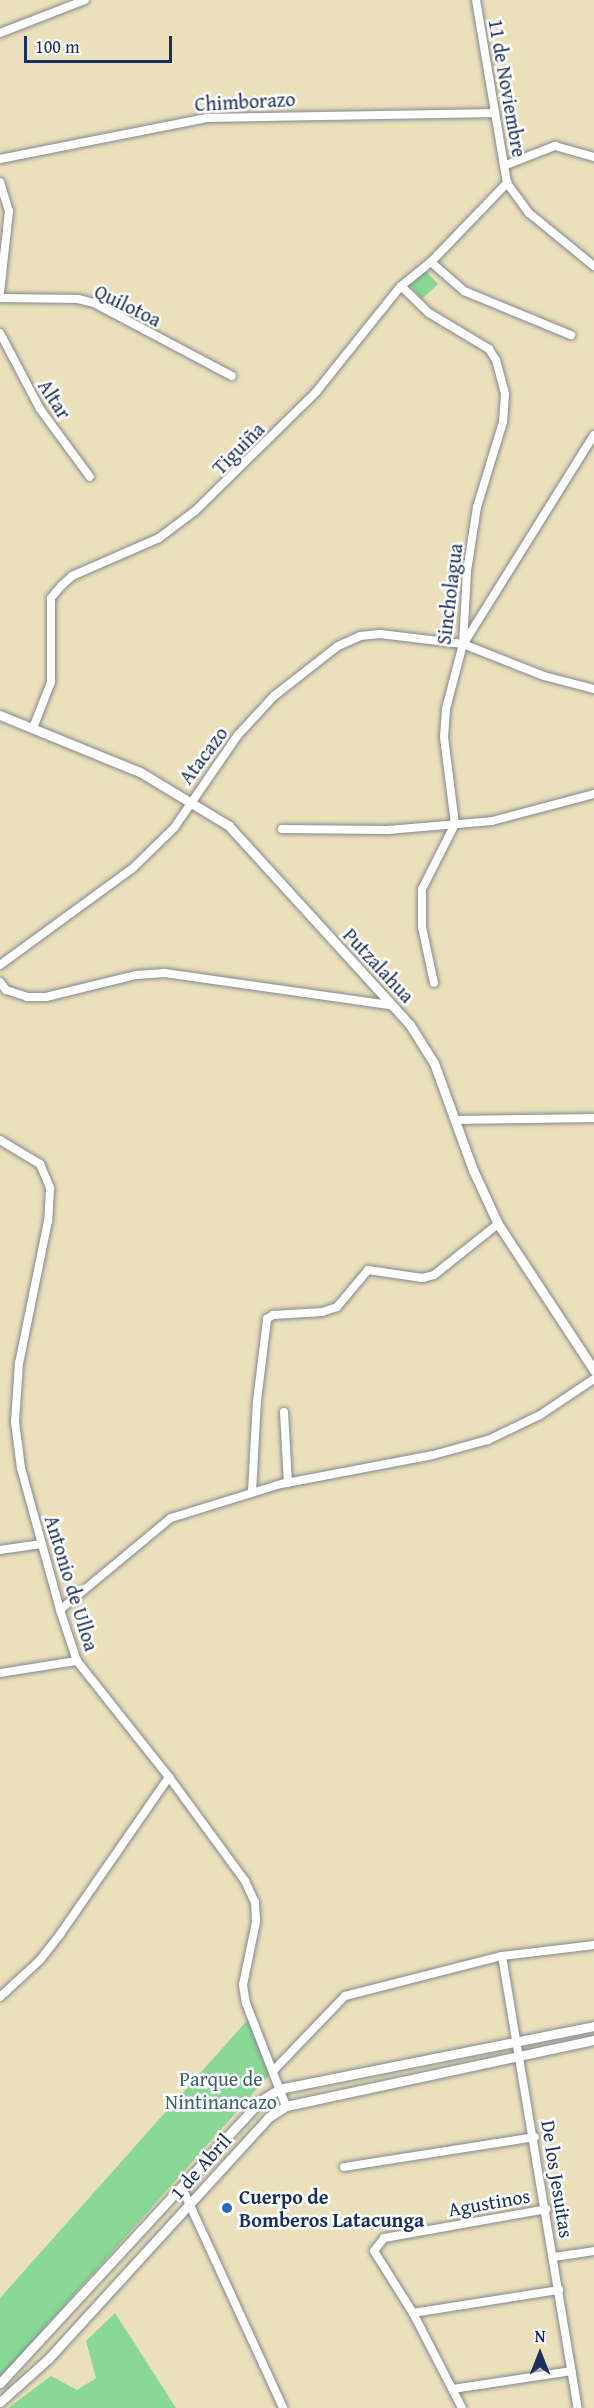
<!DOCTYPE html>
<meta charset="utf-8">
<style>
body{margin:0}
#map{position:relative;width:594px;height:2408px;overflow:hidden;background:#ebe0bc;font-family:"Gentium Book Plus",serif}
div>[style]{position:absolute}
.green>*{inset:0;background:#89d896}
.roads{filter:drop-shadow(0 0 2px #83888d) drop-shadow(0 0 2px #83888d)}
.minor>*{height:8px;margin:-4px;padding:0 4px;transform-origin:4px;border-radius:4px;background:#fff}
.tertiary>*{height:9px;margin:-4.5px;padding:0 4.5px;transform-origin:4.5px;border-radius:4.5px;background:#fff}
.dots>*{width:16px;height:16px;translate:-50% -50%;box-sizing:border-box;border:3px solid #fff;border-radius:50%}
span{translate:-50% -50%;white-space:nowrap;text-align:center;line-height:1.15;-webkit-text-stroke:5px #fff;paint-order:stroke}
.street-label{font-size:20px;color:#1b2f5e}
.park-label{font-size:20px;color:#3c626f}
.poi-label{font-size:20px;color:#1b2f5e;font-weight:700}
.left{translate:0 -50%;text-align:left}
.north{position:absolute;left:510px;top:2324px;width:60px;height:60px;-webkit-text-stroke:4px #fff;paint-order:stroke;rotate:0deg;font-size:16px;font-weight:700;line-height:24px;text-align:center;color:#1b2f5e}
.north::after{content:'';display:block;margin:auto;width:21px;height:27px;background:#1b2f5e;clip-path:polygon(50% 0,100% 100%,50% 72%,0 100%)}
.scale{position:absolute;left:24px;top:36px;width:148px;height:27px;box-sizing:border-box;border:3px solid #1b2f5e;border-top:0;padding-left:8px;font-size:18px;line-height:21px;white-space:nowrap;color:#1b2f5e;-webkit-text-stroke:4px #fff;paint-order:stroke}
</style>
<div id="map">
<div class="green">
<i style="clip-path:polygon(426px 271px,438px 284px,422px 299px,410px 285px)"></i>
<i style="clip-path:polygon(251px 2016px,273px 2071px,0 2378px,0 2298px)"></i>
<i style="clip-path:polygon(115px 2313px,176px 2408px,8px 2408px,51px 2376px,77px 2390px,96px 2378px,86px 2341px)"></i>
</div>
<div class="roads">
<div class="minor">
<i style="left:476px;top:0;width:186px;rotate:80.4deg"></i>
<i style="left:507px;top:183px;width:37px;rotate:54deg"></i>
<i style="left:529px;top:213px;width:84px;rotate:39.2deg"></i>
<i style="left:0;top:33px;width:91px;rotate:-21.2deg"></i>
<i style="left:0;top:159px;width:212px;rotate:-11.2deg"></i>
<i style="left:208px;top:118px;width:287px;rotate:-1deg"></i>
<i style="left:506px;top:165px;width:53px;rotate:-21.2deg"></i>
<i style="left:555px;top:146px;width:41px;rotate:15.8deg"></i>
<i style="left:0;top:182px;width:30px;rotate:73deg"></i>
<i style="left:9px;top:211px;width:81px;rotate:96.3deg"></i>
<i style="left:431px;top:262px;width:44px;rotate:41.3deg"></i>
<i style="left:464px;top:291px;width:116px;rotate:22.4deg"></i>
<i style="left:401px;top:286px;width:39px;rotate:44deg"></i>
<i style="left:429px;top:313px;width:70px;rotate:31deg"></i>
<i style="left:489px;top:349px;width:13px;rotate:58deg"></i>
<i style="left:496px;top:360px;width:35px;rotate:75deg"></i>
<i style="left:505px;top:394px;width:28px;rotate:94deg"></i>
<i style="left:503px;top:422px;width:89px;rotate:107deg"></i>
<i style="left:477px;top:507px;width:65px;rotate:98.9deg"></i>
<i style="left:467px;top:571px;width:73px;rotate:93.1deg"></i>
<i style="left:463px;top:644px;width:67px;rotate:104.7deg"></i>
<i style="left:446px;top:709px;width:28px;rotate:94deg"></i>
<i style="left:444px;top:737px;width:88px;rotate:82.8deg"></i>
<i style="left:455px;top:824px;width:73px;rotate:116.9deg"></i>
<i style="left:422px;top:889px;width:38px;rotate:90deg"></i>
<i style="left:422px;top:927px;width:57px;rotate:77.9deg"></i>
<i style="left:0;top:298px;width:78px;rotate:0.7deg"></i>
<i style="left:78px;top:299px;width:16px;rotate:14deg"></i>
<i style="left:94px;top:303px;width:156px;rotate:27.9deg"></i>
<i style="left:0;top:333px;width:86px;rotate:62.2deg"></i>
<i style="left:40px;top:409px;width:84px;rotate:53.7deg"></i>
<i style="left:464px;top:643px;width:245px;rotate:-58deg"></i>
<i style="left:33px;top:728px;width:49px;rotate:-68.6deg"></i>
<i style="left:51px;top:682px;width:84px;rotate:-90deg"></i>
<i style="left:51px;top:598px;width:16px;rotate:-50deg"></i>
<i style="left:61px;top:586px;width:15px;rotate:-42deg"></i>
<i style="left:72px;top:576px;width:95px;rotate:-23.6deg"></i>
<i style="left:159px;top:538px;width:45px;rotate:-36.9deg"></i>
<i style="left:195px;top:511px;width:170px;rotate:-44.5deg"></i>
<i style="left:316px;top:392px;width:136px;rotate:-51.3deg"></i>
<i style="left:401px;top:286px;width:38px;rotate:-39deg"></i>
<i style="left:431px;top:262px;width:110px;rotate:-46.1deg"></i>
<i style="left:282px;top:829px;width:106px;rotate:0.5deg"></i>
<i style="left:388px;top:830px;width:104px;rotate:-4.9deg"></i>
<i style="left:492px;top:821px;width:106px;rotate:-14.8deg"></i>
<i style="left:0;top:965px;width:165px;rotate:-36.1deg"></i>
<i style="left:133px;top:868px;width:57px;rotate:-44.3deg"></i>
<i style="left:174px;top:828px;width:113px;rotate:-55.5deg"></i>
<i style="left:238px;top:735px;width:53px;rotate:-47.3deg"></i>
<i style="left:274px;top:696px;width:81px;rotate:-38deg"></i>
<i style="left:338px;top:646px;width:24px;rotate:-24deg"></i>
<i style="left:360px;top:636px;width:20px;rotate:-6deg"></i>
<i style="left:380px;top:634px;width:84px;rotate:6.9deg"></i>
<i style="left:463px;top:644px;width:87px;rotate:21.6deg"></i>
<i style="left:544px;top:676px;width:52px;rotate:14.6deg"></i>
<i style="left:0;top:982px;width:10px;rotate:53deg"></i>
<i style="left:6px;top:990px;width:22px;rotate:18deg"></i>
<i style="left:27px;top:997px;width:19px"></i>
<i style="left:46px;top:997px;width:93px;rotate:-13.7deg"></i>
<i style="left:136px;top:975px;width:29px;rotate:-4deg"></i>
<i style="left:165px;top:973px;width:228px;rotate:8.1deg"></i>
<i style="left:456px;top:1120px;width:138px;rotate:-0.8deg"></i>
<i style="left:0;top:1140px;width:47px;rotate:31deg"></i>
<i style="left:40px;top:1164px;width:26px;rotate:67deg"></i>
<i style="left:50px;top:1188px;width:33px;rotate:93deg"></i>
<i style="left:48px;top:1221px;width:145px;rotate:101.5deg"></i>
<i style="left:19px;top:1363px;width:59px;rotate:93.9deg"></i>
<i style="left:15px;top:1422px;width:46px;rotate:82.6deg"></i>
<i style="left:21px;top:1468px;width:147px;rotate:74.6deg"></i>
<i style="left:60px;top:1610px;width:54px;rotate:71.6deg"></i>
<i style="left:77px;top:1661px;width:148px;rotate:51.6deg"></i>
<i style="left:169px;top:1777px;width:129px;rotate:53.8deg"></i>
<i style="left:245px;top:1881px;width:23px;rotate:65deg"></i>
<i style="left:255px;top:1902px;width:20px;rotate:87deg"></i>
<i style="left:256px;top:1922px;width:64px;rotate:101.7deg"></i>
<i style="left:243px;top:1985px;width:18px;rotate:81deg"></i>
<i style="left:246px;top:2003px;width:110px;rotate:68.8deg"></i>
<i style="left:284px;top:1412px;width:71px;rotate:86.8deg"></i>
<i style="left:252px;top:1492px;width:91px;rotate:-86.9deg"></i>
<i style="left:257px;top:1401px;width:83px;rotate:-83deg"></i>
<i style="left:267px;top:1319px;width:7px;rotate:-34deg"></i>
<i style="left:273px;top:1315px;width:49px;rotate:-3.5deg"></i>
<i style="left:322px;top:1312px;width:16px;rotate:-18deg"></i>
<i style="left:337px;top:1307px;width:48px;rotate:-50deg"></i>
<i style="left:368px;top:1270px;width:55px;rotate:8.4deg"></i>
<i style="left:422px;top:1278px;width:12px;rotate:-14deg"></i>
<i style="left:434px;top:1275px;width:82px;rotate:-38.6deg"></i>
<i style="left:0;top:1550px;width:42px;rotate:-8.1deg"></i>
<i style="left:60px;top:1610px;width:144px;rotate:-39.7deg"></i>
<i style="left:171px;top:1518px;width:115px;rotate:-17.2deg"></i>
<i style="left:281px;top:1484px;width:155px;rotate:-10.8deg"></i>
<i style="left:433px;top:1455px;width:57px;rotate:-15.3deg"></i>
<i style="left:488px;top:1440px;width:58px;rotate:-25.7deg"></i>
<i style="left:540px;top:1415px;width:65px;rotate:-33.7deg"></i>
<i style="left:0;top:1673px;width:78px;rotate:-8.9deg"></i>
<i style="left:502px;top:1956px;width:458px;rotate:80.5deg"></i>
<i style="left:0;top:1997px;width:54px;rotate:-42.8deg"></i>
<i style="left:40px;top:1960px;width:34px;rotate:-52deg"></i>
<i style="left:61px;top:1933px;width:190px;rotate:-55.3deg"></i>
<i style="left:273px;top:2071px;width:104px;rotate:-46.2deg"></i>
<i style="left:345px;top:1996px;width:162px;rotate:-14.3deg"></i>
<i style="left:502px;top:1956px;width:93px;rotate:-6.8deg"></i>
<i style="left:344px;top:2167px;width:193px;rotate:-8.9deg"></i>
<i style="left:182px;top:2188px;width:242px;rotate:65.3deg"></i>
<i style="left:554px;top:2257px;width:40px;rotate:-8.5deg"></i>
<i style="left:413px;top:2313px;width:148px;rotate:-9deg"></i>
<i style="left:453px;top:2389px;width:120px;rotate:-8.6deg"></i>
<i style="left:462px;top:2408px;width:107px;rotate:-117.3deg"></i>
<i style="left:413px;top:2313px;width:73px;rotate:-122.2deg"></i>
<i style="left:374px;top:2251px;width:16px;rotate:-52deg"></i>
<i style="left:384px;top:2238px;width:165px;rotate:-10.1deg"></i>
</div>
<div class="tertiary">
<i style="left:0;top:715px;width:151px;rotate:22.2deg"></i>
<i style="left:140px;top:772px;width:104px;rotate:31.2deg"></i>
<i style="left:229px;top:826px;width:269px;rotate:47.7deg"></i>
<i style="left:410px;top:1025px;width:45px;rotate:57.7deg"></i>
<i style="left:434px;top:1063px;width:114px;rotate:70deg"></i>
<i style="left:473px;top:1170px;width:60px;rotate:65.2deg"></i>
<i style="left:498px;top:1224px;width:175px;rotate:56.7deg"></i>
<i style="left:0;top:2383px;width:384px;rotate:-47.3deg"></i>
<i style="left:260px;top:2101px;width:22px;rotate:-32deg"></i>
<i style="left:279px;top:2089px;width:321px;rotate:-11.3deg"></i>
<i style="left:0;top:2402px;width:64px;rotate:-41.9deg"></i>
<i style="left:48px;top:2359px;width:328px;rotate:-47.6deg"></i>
<i style="left:269px;top:2117px;width:20px;rotate:-33deg"></i>
<i style="left:286px;top:2106px;width:315px;rotate:-12.1deg"></i>
</div>
</div>
<div class="dots">
<i style="left:227px;top:2208px;background:#1f6fb2"></i>
</div>
<div class="street-label">
<span style="left:508px;top:88px;rotate:80deg">11 de Noviembre</span>
<span style="left:245px;top:101px;rotate:-3deg">Chimborazo</span>
<span style="left:128px;top:305px;rotate:26deg">Quilotoa</span>
<span style="left:55px;top:399px;rotate:57deg">Altar</span>
<span style="left:238px;top:448px;rotate:-45deg">Tiguiña</span>
<span style="left:449px;top:594px;rotate:-83deg">Sincholagua</span>
<span style="left:203px;top:755px;rotate:-53deg">Atacazo</span>
<span style="left:379px;top:965px;rotate:47deg">Putzalahua</span>
<span style="left:72px;top:1583px;rotate:73deg">Antonio de Ulloa</span>
<span style="left:200px;top:2166px;rotate:-48deg">1 de Abril</span>
<span style="left:558px;top:2179px;rotate:81deg">De los Jesuitas</span>
<span style="left:489px;top:2202px;rotate:-10deg">Agustinos</span>
</div>
<div class="park-label">
<span style="left:221px;top:2090px">Parque de<br>Nintinancazo</span>
</div>
<div class="poi-label">
<span class="left" style="left:239px;top:2208px">Cuerpo de<br>Bomberos Latacunga</span>
</div>
<div class="north">N</div>
<div class="scale">100 m</div>
</div>
